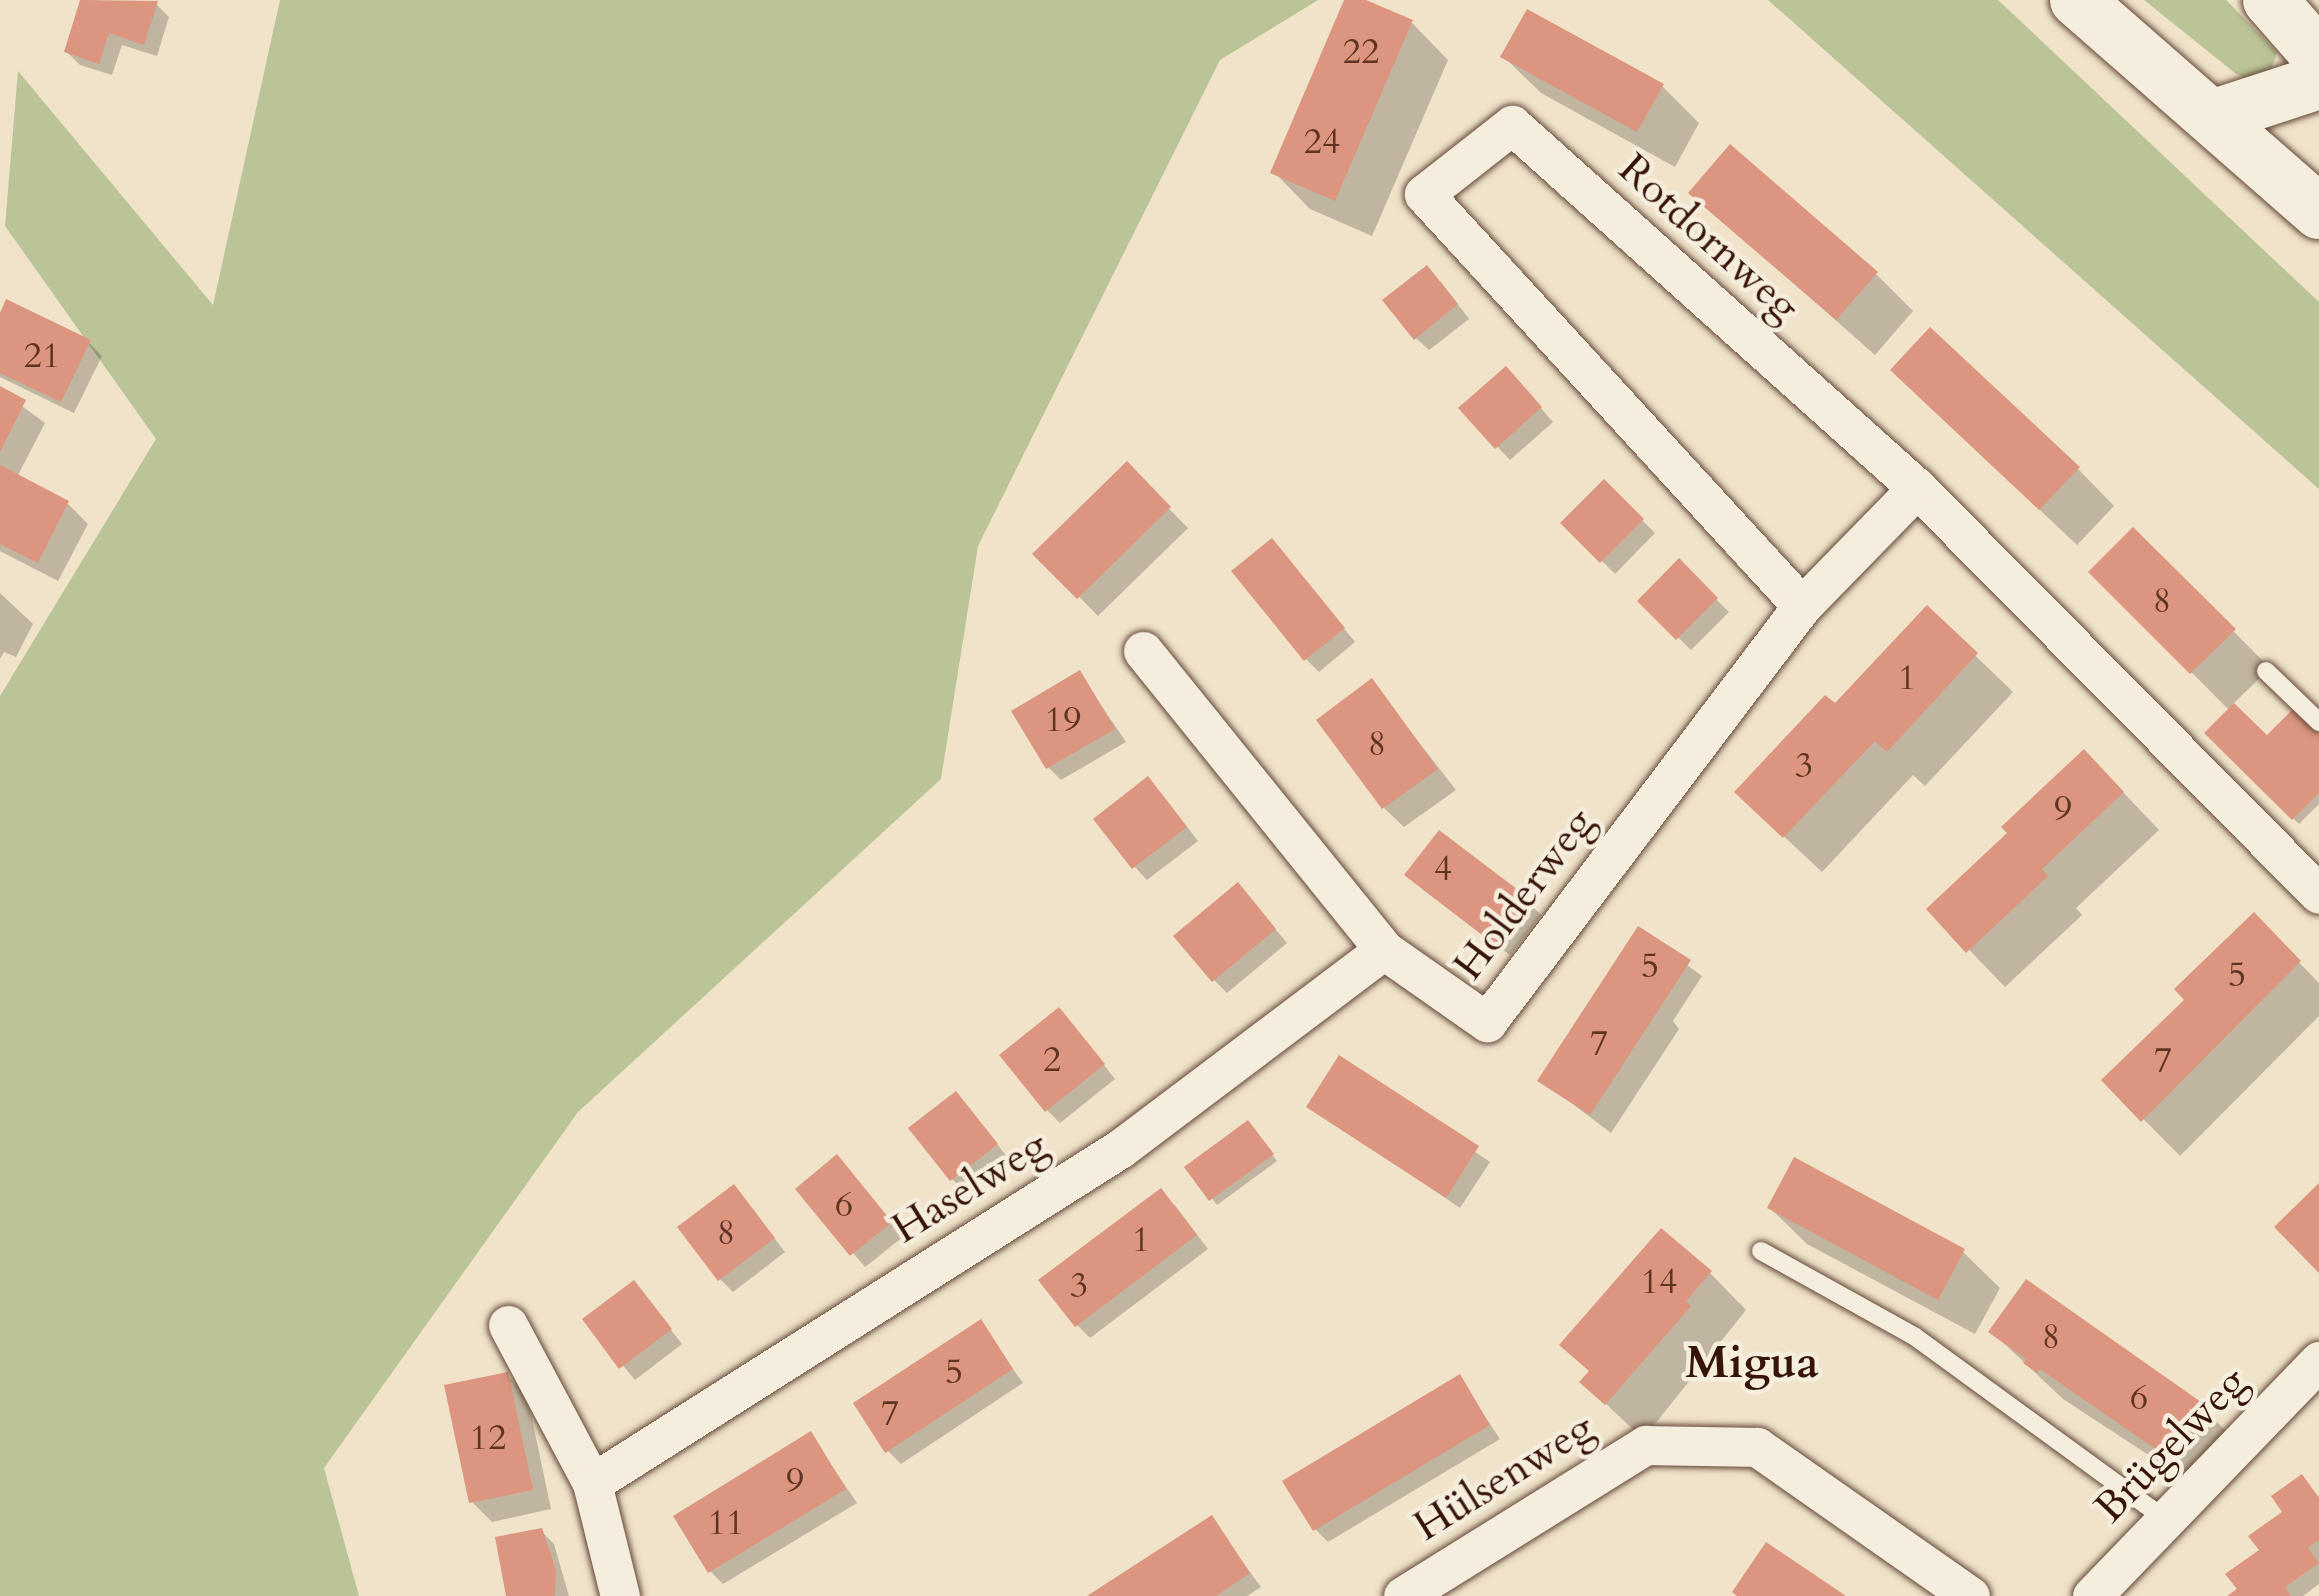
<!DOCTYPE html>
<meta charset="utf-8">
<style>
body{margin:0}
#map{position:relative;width:2319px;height:1596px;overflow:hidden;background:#f0e3ca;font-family:Cardo,serif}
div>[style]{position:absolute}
.green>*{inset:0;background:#bac496}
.shadow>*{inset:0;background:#0003}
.building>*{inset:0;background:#dc957e}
.roads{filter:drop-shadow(0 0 3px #644838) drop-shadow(0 0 3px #644838)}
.lane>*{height:18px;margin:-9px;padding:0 9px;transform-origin:9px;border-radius:9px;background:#f5eddd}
.street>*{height:39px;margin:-19.5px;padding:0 19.5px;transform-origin:19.5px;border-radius:19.5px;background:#f5eddd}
.secondary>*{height:54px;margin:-27px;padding:0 27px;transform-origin:27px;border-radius:27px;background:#f5eddd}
span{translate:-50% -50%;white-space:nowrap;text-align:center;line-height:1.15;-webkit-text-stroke:9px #f5eddd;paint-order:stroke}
.number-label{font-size:36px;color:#603425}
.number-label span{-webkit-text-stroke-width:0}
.street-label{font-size:42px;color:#361407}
.neighbourhood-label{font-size:45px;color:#361407;font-weight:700}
</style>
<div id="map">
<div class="green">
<i style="clip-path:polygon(280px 0,1318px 0,1220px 60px,978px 546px,941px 779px,578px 1112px,324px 1468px,359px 1596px,0 1596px,0 696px,156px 439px,5px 226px,18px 71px,213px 305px)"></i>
<i style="clip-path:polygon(1768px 0,1998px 0,2319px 302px,2319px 489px)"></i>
<i style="clip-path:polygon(2144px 0,2226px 0,2277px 52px,2269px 77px,2253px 82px,2235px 73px)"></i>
</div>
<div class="shadow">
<i style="clip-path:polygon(83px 0,156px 4px,169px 17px,157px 56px,122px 45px,112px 75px,80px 65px,67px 52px)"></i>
<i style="clip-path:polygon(1347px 0,1412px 23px,1448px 60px,1372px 236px,1310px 209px,1274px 172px)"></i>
<i style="clip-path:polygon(1504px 57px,1662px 86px,1699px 123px,1675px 167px,1541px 93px)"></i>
<i style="clip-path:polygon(1692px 193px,1876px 274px,1913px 311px,1875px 355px)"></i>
<i style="clip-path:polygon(1440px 281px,1469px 319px,1429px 350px,1416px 338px)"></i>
<i style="clip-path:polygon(0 319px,89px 343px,102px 356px,74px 413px,0 377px)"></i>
<i style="clip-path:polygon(1519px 383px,1553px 422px,1510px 460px,1462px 409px)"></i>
<i style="clip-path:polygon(0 390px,45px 423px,17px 477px,68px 504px,88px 524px,58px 581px,0 551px)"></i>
<i style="clip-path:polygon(1931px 407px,2078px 469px,2114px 506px,2077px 545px)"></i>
<i style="clip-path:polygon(1127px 466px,1188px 528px,1098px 616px,1037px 554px)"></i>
<i style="clip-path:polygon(1604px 483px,1655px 533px,1615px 574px,1564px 523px)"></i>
<i style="clip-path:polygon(2133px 531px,2270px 668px,2232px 705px,2267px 739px,2319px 733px,2319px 804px,2299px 824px,2208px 733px,2230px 711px,2092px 572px)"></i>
<i style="clip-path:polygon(1284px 555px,1355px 642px,1319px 672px,1306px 659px)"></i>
<i style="clip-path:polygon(1679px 563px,1729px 612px,1691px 650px,1641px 601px)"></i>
<i style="clip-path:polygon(0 593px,33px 624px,16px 657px,4px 652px,0 659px)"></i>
<i style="clip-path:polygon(1927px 609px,2013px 692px,1925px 786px,1913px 775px,1822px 872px,1775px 828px,1835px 707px)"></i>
<i style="clip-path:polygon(1080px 674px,1126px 742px,1061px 780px,1048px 767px)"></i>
<i style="clip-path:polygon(1372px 682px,1456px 790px,1404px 827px,1384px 808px)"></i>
<i style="clip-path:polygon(2121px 790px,2159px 830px,2076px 908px,2082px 915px,2005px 987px,1930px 909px)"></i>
<i style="clip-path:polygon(1161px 793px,1198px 841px,1147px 880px,1135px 867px)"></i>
<i style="clip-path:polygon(1421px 888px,1528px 902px,1541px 915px,1510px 955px)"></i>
<i style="clip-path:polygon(1250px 899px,1287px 943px,1227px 993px,1214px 980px)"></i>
<i style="clip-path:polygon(2254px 916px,2319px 983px,2319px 1016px,2180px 1156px,2105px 1080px,2189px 1000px)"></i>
<i style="clip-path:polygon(1639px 930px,1702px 976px,1673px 1021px,1679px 1029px,1611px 1133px,1541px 1080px)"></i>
<i style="clip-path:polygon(1072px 1024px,1115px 1079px,1060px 1123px,1047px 1110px)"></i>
<i style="clip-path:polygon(1340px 1060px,1490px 1162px,1460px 1208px,1310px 1106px)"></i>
<i style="clip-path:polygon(969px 1108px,1008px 1158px,965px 1192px,952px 1179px)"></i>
<i style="clip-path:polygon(1253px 1129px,1277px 1161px,1217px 1205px,1188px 1167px)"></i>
<i style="clip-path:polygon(850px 1171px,903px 1237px,865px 1267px,799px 1189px)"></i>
<i style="clip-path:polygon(746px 1201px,785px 1252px,733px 1292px,720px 1279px)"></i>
<i style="clip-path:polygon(1174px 1204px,1208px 1249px,1090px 1338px,1077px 1325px)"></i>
<i style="clip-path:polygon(1770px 1208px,1963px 1252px,2000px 1288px,1975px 1334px,1807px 1244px)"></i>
<i style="clip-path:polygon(1710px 1273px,1746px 1310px,1643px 1439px,1583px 1382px)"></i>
<i style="clip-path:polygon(634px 1283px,682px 1344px,635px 1380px,586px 1320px)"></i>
<i style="clip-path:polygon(980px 1323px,1023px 1383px,901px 1464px,888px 1451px)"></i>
<i style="clip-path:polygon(1992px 1332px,2199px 1404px,2236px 1441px,2202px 1490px,2063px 1399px)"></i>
<i style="clip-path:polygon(507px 1375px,527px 1395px,551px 1509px,492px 1522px,472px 1502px)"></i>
<i style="clip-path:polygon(1459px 1378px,1500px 1439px,1328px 1542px,1315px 1529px)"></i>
<i style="clip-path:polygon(811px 1435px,857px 1503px,723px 1584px,710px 1571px)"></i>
<i style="clip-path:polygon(2302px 1478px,2319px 1497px,2319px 1584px,2303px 1596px,2232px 1596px)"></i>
<i style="clip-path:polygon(1211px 1519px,1261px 1587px,1247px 1596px,1093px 1596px)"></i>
<i style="clip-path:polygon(541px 1531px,554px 1544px,569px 1596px,509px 1596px)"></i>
</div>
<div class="building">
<i style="clip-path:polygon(80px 0,158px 1px,144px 45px,109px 33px,99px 64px,64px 52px)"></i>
<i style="clip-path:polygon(1344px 0,1366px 0,1413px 20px,1335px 201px,1270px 173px)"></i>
<i style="clip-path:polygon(1527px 9px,1664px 84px,1637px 132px,1500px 57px)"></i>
<i style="clip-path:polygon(1730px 144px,1878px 272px,1836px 320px,1688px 193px)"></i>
<i style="clip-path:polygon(1427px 265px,1458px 304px,1414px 340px,1382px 300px)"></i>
<i style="clip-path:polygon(6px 299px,91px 340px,61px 402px,0 373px,0 313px)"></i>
<i style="clip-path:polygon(1930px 327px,2080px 467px,2039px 510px,1890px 370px)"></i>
<i style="clip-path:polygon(1506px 366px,1542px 407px,1495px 449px,1458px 408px)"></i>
<i style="clip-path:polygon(0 386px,26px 400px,0 452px)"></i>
<i style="clip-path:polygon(1127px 461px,1171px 507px,1077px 599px,1032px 554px)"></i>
<i style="clip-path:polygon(0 465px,69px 501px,38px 563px,0 544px)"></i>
<i style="clip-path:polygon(1604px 479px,1644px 519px,1600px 563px,1560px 523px)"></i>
<i style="clip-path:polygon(2133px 527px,2236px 629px,2190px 674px,2088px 572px)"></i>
<i style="clip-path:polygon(1272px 538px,1345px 628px,1304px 661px,1231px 571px)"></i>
<i style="clip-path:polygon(1679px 558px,1718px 598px,1676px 640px,1637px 601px)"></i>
<i style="clip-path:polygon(1927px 605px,1978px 653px,1887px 752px,1875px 741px,1783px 838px,1734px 792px,1825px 695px,1835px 703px)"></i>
<i style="clip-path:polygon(1080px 670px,1115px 729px,1046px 769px,1011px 711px)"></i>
<i style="clip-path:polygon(1372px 678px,1438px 769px,1382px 809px,1316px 720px)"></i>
<i style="clip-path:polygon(2234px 703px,2267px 735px,2296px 706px,2319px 729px,2319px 793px,2292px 820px,2204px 733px)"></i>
<i style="clip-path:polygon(2084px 749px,2124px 792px,2042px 869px,2048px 876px,1966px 953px,1926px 909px,2007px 833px,2001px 827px)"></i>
<i style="clip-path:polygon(1148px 776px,1187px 827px,1132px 869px,1093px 819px)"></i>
<i style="clip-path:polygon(1439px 830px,1530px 899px,1495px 945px,1404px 875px)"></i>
<i style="clip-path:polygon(1238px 882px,1276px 929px,1212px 982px,1173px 936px)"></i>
<i style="clip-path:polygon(2254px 912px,2301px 961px,2141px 1122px,2101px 1080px,2184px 1000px,2174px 989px)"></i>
<i style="clip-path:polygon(1638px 926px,1691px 960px,1590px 1115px,1537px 1081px)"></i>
<i style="clip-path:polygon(1059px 1007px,1105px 1064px,1045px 1112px,999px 1055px)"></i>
<i style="clip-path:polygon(1339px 1055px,1479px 1146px,1446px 1198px,1306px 1107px)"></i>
<i style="clip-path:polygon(956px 1091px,998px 1144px,950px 1181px,908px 1128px)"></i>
<i style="clip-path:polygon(1248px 1120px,1274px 1154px,1209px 1201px,1184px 1167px)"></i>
<i style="clip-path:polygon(837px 1154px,892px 1222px,850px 1256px,795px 1189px)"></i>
<i style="clip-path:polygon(1794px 1157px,1965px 1249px,1938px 1300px,1767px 1208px)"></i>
<i style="clip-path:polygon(2319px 1183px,2319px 1273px,2274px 1227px)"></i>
<i style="clip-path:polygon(734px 1184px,775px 1238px,718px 1281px,677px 1227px)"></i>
<i style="clip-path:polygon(1161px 1188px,1197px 1235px,1075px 1327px,1038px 1280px)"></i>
<i style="clip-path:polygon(1661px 1228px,1712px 1271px,1686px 1301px,1691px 1306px,1605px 1405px,1579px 1382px,1589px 1371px,1559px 1345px)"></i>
<i style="clip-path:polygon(2026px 1279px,2201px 1402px,2164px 1455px,2040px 1369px,2037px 1373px,2023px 1363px,2026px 1359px,1988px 1332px)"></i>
<i style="clip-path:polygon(634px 1280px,672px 1329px,619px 1369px,582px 1319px)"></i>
<i style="clip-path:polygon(981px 1319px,1013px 1369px,885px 1453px,853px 1403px)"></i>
<i style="clip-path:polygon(508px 1372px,533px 1490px,469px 1503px,444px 1385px)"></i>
<i style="clip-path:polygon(1460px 1374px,1490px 1425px,1313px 1531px,1282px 1481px)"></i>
<i style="clip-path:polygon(811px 1431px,846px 1489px,708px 1573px,673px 1516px)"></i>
<i style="clip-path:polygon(2302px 1474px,2319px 1498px,2319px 1540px,2308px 1548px,2319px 1563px,2285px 1587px,2291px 1596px,2227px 1596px,2237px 1589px,2225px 1574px,2259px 1550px,2248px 1536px,2282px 1512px,2271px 1496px)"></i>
<i style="clip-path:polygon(1212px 1515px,1250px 1573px,1216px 1596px,1087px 1596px)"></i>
<i style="clip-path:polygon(542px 1528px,556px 1570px,555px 1596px,506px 1596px,495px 1537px)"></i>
<i style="clip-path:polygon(1766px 1542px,1846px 1596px,1737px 1596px,1732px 1592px)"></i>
</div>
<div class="roads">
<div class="lane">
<i style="left:2266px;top:671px;width:74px;rotate:43.9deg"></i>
<i style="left:1761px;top:1251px;width:175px;rotate:29.1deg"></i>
<i style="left:1914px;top:1336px;width:312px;rotate:36.1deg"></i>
</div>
<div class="street">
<i style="left:1802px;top:606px;width:559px;rotate:-132.54deg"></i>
<i style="left:1424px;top:194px;width:112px;rotate:-38.1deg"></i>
<i style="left:1512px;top:125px;width:544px;rotate:41.87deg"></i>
<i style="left:1917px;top:488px;width:571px;rotate:45.28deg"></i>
<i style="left:1143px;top:651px;width:384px;rotate:51.1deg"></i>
<i style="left:1384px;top:950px;width:126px;rotate:35deg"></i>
<i style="left:1487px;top:1022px;width:522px;rotate:-52.87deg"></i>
<i style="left:1802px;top:606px;width:165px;rotate:-45.7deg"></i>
<i style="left:508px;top:1325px;width:179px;rotate:62deg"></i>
<i style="left:592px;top:1483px;width:116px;rotate:76.1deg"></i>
<i style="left:592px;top:1483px;width:626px;rotate:-32.34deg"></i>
<i style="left:1121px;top:1148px;width:329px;rotate:-37deg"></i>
<i style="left:1403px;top:1596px;width:286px;rotate:-31.9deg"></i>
<i style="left:1646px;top:1445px;width:111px;rotate:1deg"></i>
<i style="left:1757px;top:1447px;width:260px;rotate:35deg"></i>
<i style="left:2092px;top:1596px;width:327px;rotate:-46deg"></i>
</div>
<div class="secondary">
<i style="left:2077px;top:0;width:322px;rotate:41.2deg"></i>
<i style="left:2270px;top:0;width:74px;rotate:48.8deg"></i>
<i style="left:2212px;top:117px;width:113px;rotate:-18.1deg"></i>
</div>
</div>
<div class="number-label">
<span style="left:1361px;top:52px">22</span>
<span style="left:1322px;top:142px">24</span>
<span style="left:42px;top:356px">21</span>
<span style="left:2162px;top:601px">8</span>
<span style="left:1907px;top:678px">1</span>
<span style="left:1063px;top:720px">19</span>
<span style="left:1377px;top:744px">8</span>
<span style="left:1804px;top:766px">3</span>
<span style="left:2063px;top:809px">9</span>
<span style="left:1443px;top:869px">4</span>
<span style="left:1650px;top:966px">5</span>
<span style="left:2237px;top:975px">5</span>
<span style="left:1599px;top:1044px">7</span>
<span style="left:1052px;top:1060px">2</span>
<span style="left:2163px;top:1061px">7</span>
<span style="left:844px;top:1205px">6</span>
<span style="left:726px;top:1233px">8</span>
<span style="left:1141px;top:1240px">1</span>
<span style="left:1659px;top:1282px">14</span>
<span style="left:1079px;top:1286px">3</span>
<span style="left:2051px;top:1337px">8</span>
<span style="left:954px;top:1372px">5</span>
<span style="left:2139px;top:1398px">6</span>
<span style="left:890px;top:1414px">7</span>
<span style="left:488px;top:1438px">12</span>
<span style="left:795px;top:1481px">9</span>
<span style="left:726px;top:1523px">11</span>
</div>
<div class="street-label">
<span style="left:1709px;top:238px;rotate:42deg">Rotdornweg</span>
<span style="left:1524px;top:894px;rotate:-53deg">Holderweg</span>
<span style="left:970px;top:1187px;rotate:-32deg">Haselweg</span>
<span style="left:2171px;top:1445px;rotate:-46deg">Brügelweg</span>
<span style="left:1504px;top:1477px;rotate:-32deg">Hülsenweg</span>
</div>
<div class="neighbourhood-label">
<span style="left:1752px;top:1363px">Migua</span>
</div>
</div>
